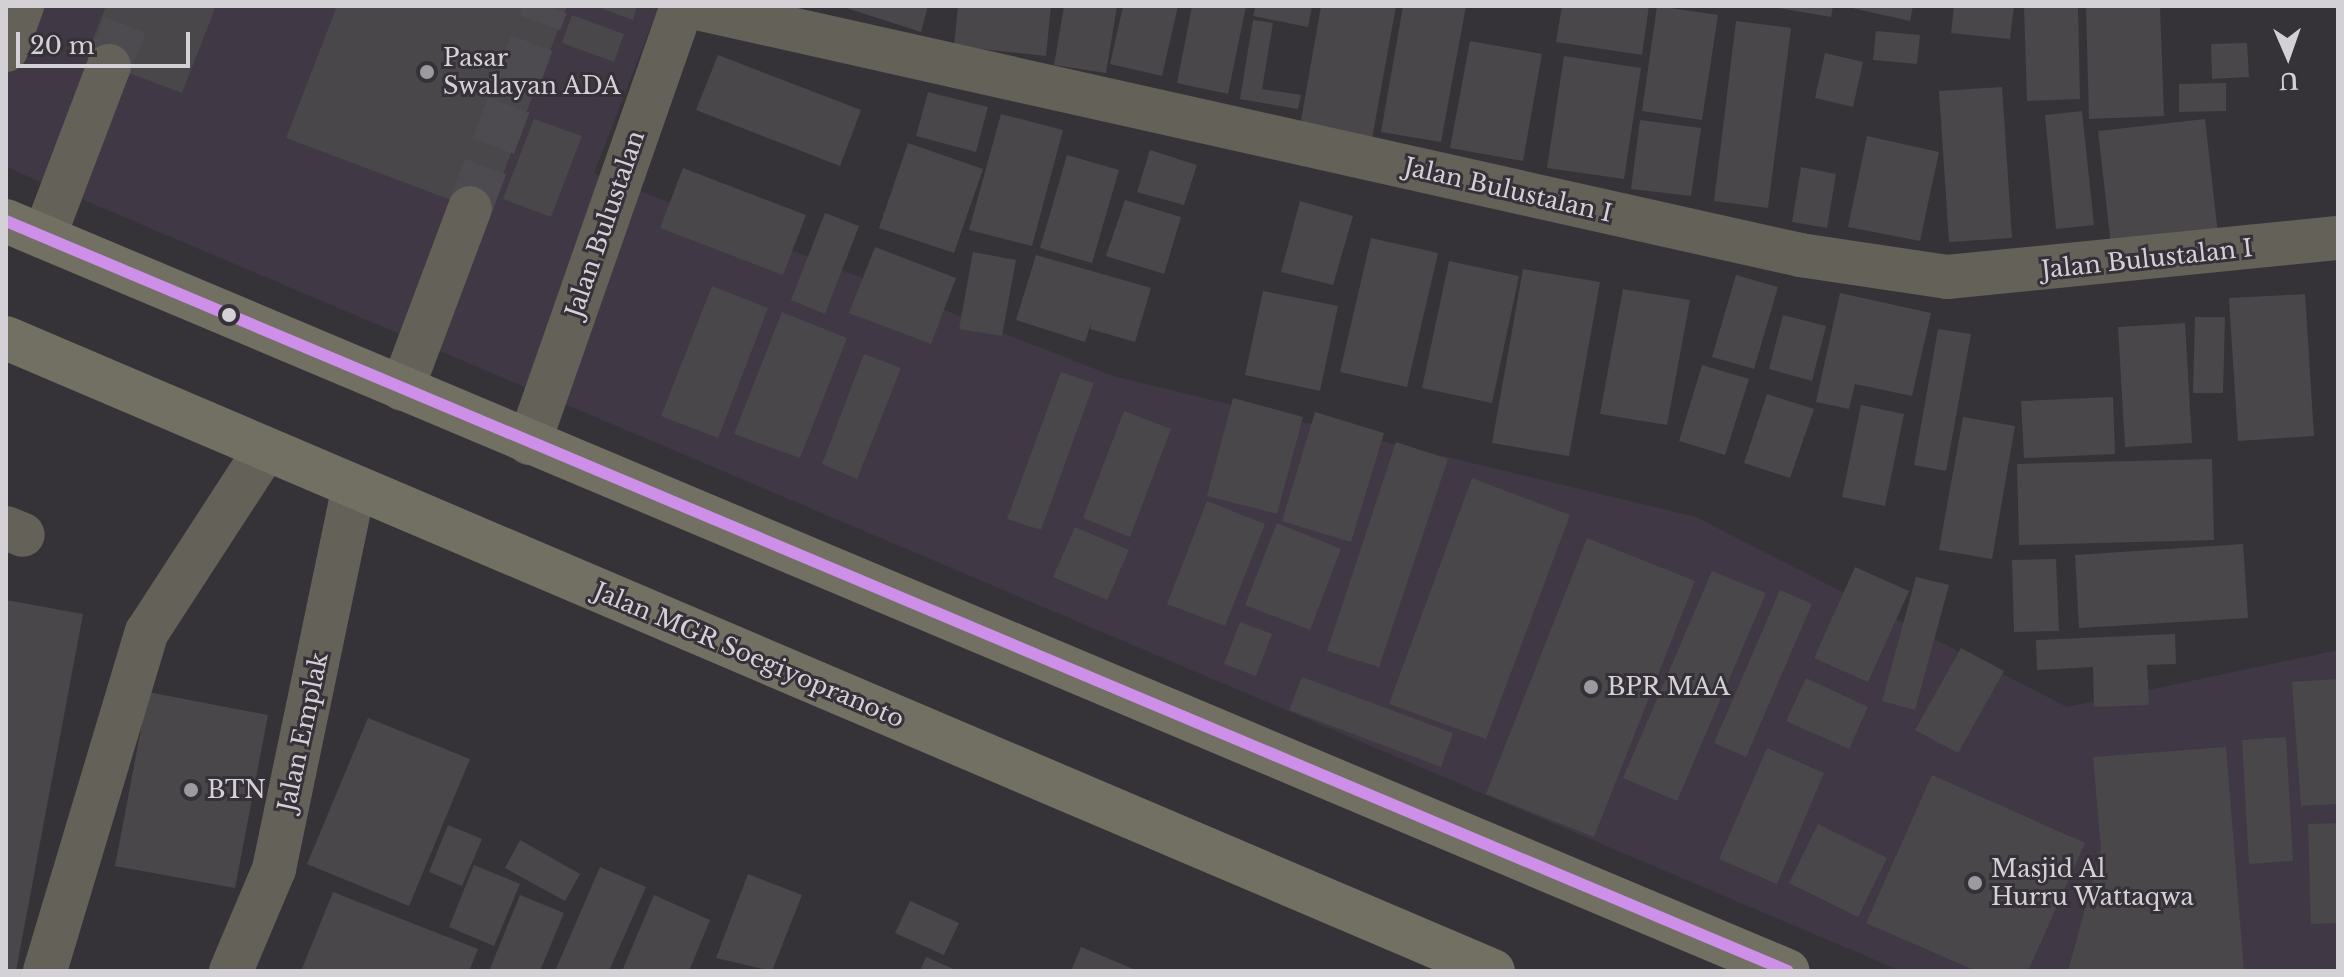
<!DOCTYPE html>
<style>
body{margin:0}
#map{position:relative;width:2344px;height:977px;overflow:hidden;background:#353337;font-family:"Libre Baskerville",serif}
div>[style]{position:absolute}
.built>*{inset:0;background:#403845}
.building>*{inset:0;background:#49474a}
.minor-tunnel>*{height:44px;margin-top:-22px;transform-origin:0;background:repeating-linear-gradient(90deg,#4d4b4f 0 44px,transparent 0 66px)}
.minor>*{height:44px;margin:-22px;padding:0 22px;transform-origin:22px;border-radius:22px;background:#646158}
.highway>*{height:44px;margin:-22px;padding:0 22px;transform-origin:22px;border-radius:22px;background:#726f63}
.bus-1>*{height:12px;margin:-6px;padding:0 6px;transform-origin:6px;border-radius:6px;background:#ce8fe9}
.dots>*{width:22px;height:22px;translate:-50% -50%;box-sizing:border-box;border:4px solid #363139;border-radius:50%}
span{translate:-50% -50%;white-space:nowrap;text-align:center;line-height:1.15;-webkit-text-stroke:6px #363139;paint-order:stroke}
.poi-label{font-size:24px;color:#d4d1d6}
.left{translate:0 -50%;text-align:left}
.street-label{font-size:24px;color:#d4d1d6}
.frame{position:absolute;inset:0;border:8px solid #d4d1d6;pointer-events:none}
.north{position:absolute;left:2248px;top:16px;width:80px;height:80px;-webkit-text-stroke:6px #363139;paint-order:stroke;rotate:178deg;font-size:22px;font-weight:700;line-height:32px;text-align:center;color:#d4d1d6}
.north::after{content:'';display:block;margin:auto;width:28px;height:36px;background:#d4d1d6;clip-path:polygon(50% 0,100% 100%,50% 72%,0 100%)}
.scale{position:absolute;left:16px;top:32px;width:174px;height:36px;box-sizing:border-box;border:4px solid #d4d1d6;border-top:0;padding-left:10px;font-size:24px;line-height:28px;white-space:nowrap;color:#d4d1d6;-webkit-text-stroke:6px #363139;paint-order:stroke}
</style>
<div id="map">
<div class="built">
<i style="clip-path:polygon(6px 6px,659px 6px,594px 173px,1113px 376px,1696px 517px,2067px 707px,2338px 650px,2338px 971px,1901px 971px,6px 167px)"></i>
</div>
<div class="building">
<i style="clip-path:polygon(106px 6px,216px 6px,182px 93px,86px 57px)"></i>
<i style="clip-path:polygon(337px 6px,567px 6px,488px 214px,286px 138px)"></i>
<i style="clip-path:polygon(595px 6px,637px 6px,633px 20px)"></i>
<i style="clip-path:polygon(840px 6px,928px 6px,921px 32px)"></i>
<i style="clip-path:polygon(958px 6px,1051px 6px,1046px 56px,954px 46px)"></i>
<i style="clip-path:polygon(1064px 6px,1117px 6px,1106px 73px,1054px 65px)"></i>
<i style="clip-path:polygon(1123px 6px,1178px 6px,1162px 76px,1110px 64px)"></i>
<i style="clip-path:polygon(1192px 6px,1246px 6px,1228px 94px,1177px 83px)"></i>
<i style="clip-path:polygon(1256px 6px,1312px 6px,1308px 27px,1253px 16px)"></i>
<i style="clip-path:polygon(1321px 6px,1396px 6px,1372px 139px,1300px 126px)"></i>
<i style="clip-path:polygon(1403px 6px,1466px 6px,1441px 142px,1381px 132px)"></i>
<i style="clip-path:polygon(1562px 6px,1649px 6px,1642px 55px,1556px 42px)"></i>
<i style="clip-path:polygon(1657px 6px,1718px 15px,1702px 120px,1642px 111px)"></i>
<i style="clip-path:polygon(1767px 6px,1833px 6px,1831px 17px)"></i>
<i style="clip-path:polygon(1843px 6px,1913px 6px,1910px 21px)"></i>
<i style="clip-path:polygon(1954px 6px,2014px 6px,2010px 39px,1951px 33px)"></i>
<i style="clip-path:polygon(2024px 6px,2078px 6px,2080px 99px,2027px 101px)"></i>
<i style="clip-path:polygon(2086px 6px,2160px 6px,2164px 116px,2089px 119px)"></i>
<i style="clip-path:polygon(572px 15px,624px 34px,614px 62px,562px 43px)"></i>
<i style="clip-path:polygon(1253px 20px,1273px 23px,1262px 89px,1301px 95px,1298px 109px,1240px 99px)"></i>
<i style="clip-path:polygon(1736px 21px,1791px 28px,1768px 208px,1714px 201px)"></i>
<i style="clip-path:polygon(1876px 31px,1920px 35px,1917px 64px,1873px 60px)"></i>
<i style="clip-path:polygon(1470px 41px,1542px 54px,1523px 161px,1450px 148px)"></i>
<i style="clip-path:polygon(2247px 43px,2249px 77px,2212px 79px,2211px 44px)"></i>
<i style="clip-path:polygon(1825px 53px,1863px 62px,1853px 107px,1815px 98px)"></i>
<i style="clip-path:polygon(718px 55px,861px 110px,840px 166px,696px 110px)"></i>
<i style="clip-path:polygon(1564px 56px,1641px 68px,1624px 179px,1547px 168px)"></i>
<i style="clip-path:polygon(2226px 83px,2226px 111px,2179px 112px,2179px 84px)"></i>
<i style="clip-path:polygon(2002px 87px,2012px 238px,1949px 242px,1939px 91px)"></i>
<i style="clip-path:polygon(928px 92px,988px 107px,976px 152px,916px 136px)"></i>
<i style="clip-path:polygon(2082px 111px,2094px 225px,2056px 229px,2045px 115px)"></i>
<i style="clip-path:polygon(1001px 114px,1063px 130px,1032px 246px,969px 230px)"></i>
<i style="clip-path:polygon(534px 119px,582px 136px,551px 217px,503px 199px)"></i>
<i style="clip-path:polygon(2205px 119px,2218px 234px,2111px 245px,2098px 131px)"></i>
<i style="clip-path:polygon(1640px 120px,1701px 128px,1691px 196px,1631px 189px)"></i>
<i style="clip-path:polygon(1867px 136px,1939px 152px,1920px 241px,1848px 227px)"></i>
<i style="clip-path:polygon(908px 143px,983px 169px,954px 253px,879px 228px)"></i>
<i style="clip-path:polygon(1150px 150px,1197px 165px,1184px 205px,1137px 192px)"></i>
<i style="clip-path:polygon(1067px 155px,1119px 170px,1092px 263px,1040px 248px)"></i>
<i style="clip-path:polygon(1801px 167px,1836px 174px,1827px 228px,1792px 222px)"></i>
<i style="clip-path:polygon(683px 168px,806px 215px,783px 275px,660px 228px)"></i>
<i style="clip-path:polygon(1125px 200px,1181px 217px,1164px 274px,1106px 256px)"></i>
<i style="clip-path:polygon(1300px 201px,1353px 216px,1333px 285px,1281px 272px)"></i>
<i style="clip-path:polygon(825px 213px,859px 226px,825px 314px,791px 300px)"></i>
<i style="clip-path:polygon(1371px 238px,1438px 253px,1407px 387px,1340px 372px)"></i>
<i style="clip-path:polygon(875px 247px,956px 278px,931px 344px,849px 313px)"></i>
<i style="clip-path:polygon(973px 252px,1016px 260px,1002px 336px,959px 329px)"></i>
<i style="clip-path:polygon(1036px 255px,1151px 288px,1135px 342px,1090px 329px,1092px 320px,1085px 342px,1016px 320px)"></i>
<i style="clip-path:polygon(1449px 261px,1519px 276px,1492px 403px,1422px 388px)"></i>
<i style="clip-path:polygon(1523px 269px,1600px 282px,1569px 456px,1492px 443px)"></i>
<i style="clip-path:polygon(1736px 275px,1778px 287px,1754px 369px,1712px 357px)"></i>
<i style="clip-path:polygon(712px 286px,768px 308px,718px 438px,661px 416px)"></i>
<i style="clip-path:polygon(1623px 289px,1690px 300px,1667px 425px,1600px 414px)"></i>
<i style="clip-path:polygon(1263px 291px,1338px 306px,1320px 391px,1245px 375px)"></i>
<i style="clip-path:polygon(1840px 293px,1931px 313px,1912px 396px,1855px 384px,1849px 409px,1816px 402px)"></i>
<i style="clip-path:polygon(2305px 294px,2314px 436px,2238px 441px,2229px 298px)"></i>
<i style="clip-path:polygon(782px 312px,847px 338px,800px 458px,734px 434px)"></i>
<i style="clip-path:polygon(1783px 315px,1826px 326px,1812px 381px,1769px 369px)"></i>
<i style="clip-path:polygon(2195px 317px,2225px 317px,2223px 393px,2193px 393px)"></i>
<i style="clip-path:polygon(2185px 323px,2192px 443px,2125px 447px,2118px 327px)"></i>
<i style="clip-path:polygon(1938px 329px,1971px 334px,1946px 471px,1914px 465px)"></i>
<i style="clip-path:polygon(864px 354px,901px 368px,857px 479px,822px 464px)"></i>
<i style="clip-path:polygon(1702px 365px,1749px 379px,1725px 455px,1679px 441px)"></i>
<i style="clip-path:polygon(1061px 372px,1094px 383px,1041px 530px,1007px 519px)"></i>
<i style="clip-path:polygon(1767px 394px,1814px 409px,1790px 478px,1744px 463px)"></i>
<i style="clip-path:polygon(2113px 397px,2115px 454px,2024px 458px,2021px 401px)"></i>
<i style="clip-path:polygon(1233px 398px,1303px 417px,1277px 514px,1207px 496px)"></i>
<i style="clip-path:polygon(1861px 405px,1904px 414px,1885px 506px,1842px 497px)"></i>
<i style="clip-path:polygon(1124px 411px,1171px 429px,1130px 537px,1083px 518px)"></i>
<i style="clip-path:polygon(1315px 412px,1384px 433px,1351px 542px,1282px 521px)"></i>
<i style="clip-path:polygon(1963px 417px,2015px 426px,1992px 559px,1939px 550px)"></i>
<i style="clip-path:polygon(1396px 442px,1448px 459px,1379px 667px,1327px 651px)"></i>
<i style="clip-path:polygon(2212px 459px,2214px 540px,2019px 545px,2017px 464px)"></i>
<i style="clip-path:polygon(1472px 478px,1570px 515px,1486px 739px,1389px 704px)"></i>
<i style="clip-path:polygon(1207px 501px,1265px 524px,1225px 626px,1167px 604px)"></i>
<i style="clip-path:polygon(1277px 523px,1341px 549px,1310px 630px,1245px 605px)"></i>
<i style="clip-path:polygon(1075px 527px,1129px 550px,1107px 600px,1053px 577px)"></i>
<i style="clip-path:polygon(1587px 538px,1695px 581px,1594px 837px,1486px 794px)"></i>
<i style="clip-path:polygon(2243px 544px,2248px 618px,2079px 628px,2075px 555px)"></i>
<i style="clip-path:polygon(2056px 559px,2059px 631px,2014px 632px,2012px 560px)"></i>
<i style="clip-path:polygon(1855px 567px,1909px 591px,1868px 682px,1814px 658px)"></i>
<i style="clip-path:polygon(1712px 571px,1766px 593px,1677px 801px,1623px 778px)"></i>
<i style="clip-path:polygon(1916px 577px,1949px 585px,1915px 710px,1882px 701px)"></i>
<i style="clip-path:polygon(1780px 590px,1812px 604px,1746px 757px,1714px 743px)"></i>
<i style="clip-path:polygon(6px 600px,83px 614px,16px 971px,6px 971px)"></i>
<i style="clip-path:polygon(1240px 622px,1272px 634px,1256px 676px,1224px 664px)"></i>
<i style="clip-path:polygon(2175px 634px,2176px 664px,2147px 665px,2149px 705px,2094px 707px,2093px 667px,2037px 670px,2036px 640px)"></i>
<i style="clip-path:polygon(1961px 648px,2004px 671px,1958px 753px,1915px 730px)"></i>
<i style="clip-path:polygon(1302px 677px,1453px 733px,1441px 767px,1289px 710px)"></i>
<i style="clip-path:polygon(1806px 678px,1868px 707px,1849px 749px,1786px 721px)"></i>
<i style="clip-path:polygon(2338px 679px,2338px 804px,2301px 806px,2292px 682px)"></i>
<i style="clip-path:polygon(148px 692px,268px 715px,235px 888px,115px 866px)"></i>
<i style="clip-path:polygon(368px 718px,470px 759px,409px 906px,307px 864px)"></i>
<i style="clip-path:polygon(2286px 737px,2293px 861px,2249px 864px,2242px 740px)"></i>
<i style="clip-path:polygon(2226px 747px,2244px 971px,2068px 971px,2101px 850px,2093px 757px)"></i>
<i style="clip-path:polygon(1767px 748px,1824px 773px,1777px 884px,1719px 859px)"></i>
<i style="clip-path:polygon(1932px 775px,2085px 843px,2028px 971px,1976px 971px,1866px 923px)"></i>
<i style="clip-path:polygon(2338px 823px,2338px 923px,2311px 924px,2308px 824px)"></i>
<i style="clip-path:polygon(1818px 824px,1887px 858px,1858px 917px,1789px 883px)"></i>
<i style="clip-path:polygon(448px 825px,482px 839px,462px 886px,429px 872px)"></i>
<i style="clip-path:polygon(520px 840px,580px 874px,565px 901px,505px 868px)"></i>
<i style="clip-path:polygon(474px 865px,520px 884px,494px 946px,449px 927px)"></i>
<i style="clip-path:polygon(600px 867px,646px 887px,609px 971px,555px 971px)"></i>
<i style="clip-path:polygon(748px 874px,802px 895px,772px 971px,716px 958px)"></i>
<i style="clip-path:polygon(333px 892px,478px 949px,469px 971px,301px 971px)"></i>
<i style="clip-path:polygon(520px 895px,564px 913px,540px 971px,489px 971px)"></i>
<i style="clip-path:polygon(654px 895px,710px 920px,689px 971px,622px 971px)"></i>
<i style="clip-path:polygon(910px 901px,959px 923px,944px 955px,895px 933px)"></i>
<i style="clip-path:polygon(1081px 947px,1138px 971px,1071px 971px)"></i>
<i style="clip-path:polygon(926px 957px,958px 971px,920px 971px)"></i>
</div>
<div class="minor-tunnel">
<i style="left:109px;top:66px;width:64px;rotate:-69deg"></i>
<i style="left:470px;top:208px;width:216px;rotate:-69.4deg"></i>
</div>
<div class="minor">
<i style="left:688px;top:6px;width:1140px;rotate:12.62deg"></i>
<i style="left:1800px;top:255px;width:149px;rotate:8.5deg"></i>
<i style="left:1947px;top:277px;width:393px;rotate:-5.7deg"></i>
<i style="left:6px;top:50px;width:47px;rotate:-70deg"></i>
<i style="left:44px;top:237px;width:183px;rotate:-69.2deg"></i>
<i style="left:402px;top:389px;width:193px;rotate:-69.4deg"></i>
<i style="left:529px;top:443px;width:463px;rotate:-70.7deg"></i>
<i style="left:6px;top:528px;width:18px;rotate:22deg"></i>
<i style="left:45px;top:971px;width:354px;rotate:-73.3deg"></i>
<i style="left:147px;top:632px;width:218px;rotate:-57deg"></i>
<i style="left:231px;top:971px;width:111px;rotate:-67.1deg"></i>
<i style="left:274px;top:869px;width:390px;rotate:-78.2deg"></i>
</div>
<div class="highway">
<i style="left:6px;top:221px;width:1933px;rotate:22.83deg"></i>
<i style="left:6px;top:338px;width:1616px;rotate:23.06deg"></i>
</div>
<div class="bus-1">
<i style="left:6px;top:221px;width:1933px;rotate:22.83deg"></i>
</div>
<div class="dots">
<i style="left:427px;top:72px;background:#9c9a9e"></i>
<i style="left:229px;top:315px;background:#d4d1d6"></i>
<i style="left:1591px;top:687px;background:#9c9a9e"></i>
<i style="left:191px;top:790px;background:#9c9a9e"></i>
<i style="left:1975px;top:883px;background:#9c9a9e"></i>
</div>
<div class="poi-label">
<span class="left" style="left:443px;top:72px">Pasar<br>Swalayan ADA</span>
<span class="left" style="left:1607px;top:687px">BPR MAA</span>
<span class="left" style="left:207px;top:790px">BTN</span>
<span class="left" style="left:1991px;top:883px">Masjid Al<br>Hurru Wattaqwa</span>
</div>
<div class="street-label">
<span style="left:1508px;top:190px;rotate:13deg">Jalan Bulustalan I</span>
<span style="left:605px;top:224px;rotate:-71deg">Jalan Bulustalan</span>
<span style="left:2147px;top:259px;rotate:-6deg">Jalan Bulustalan I</span>
<span style="left:749px;top:655px;rotate:23deg">Jalan MGR Soegiyopranoto</span>
<span style="left:303px;top:732px;rotate:-78deg">Jalan Emplak</span>
</div>
<div class="frame"></div>
<div class="north">U</div>
<div class="scale">20 m</div>
</div>
